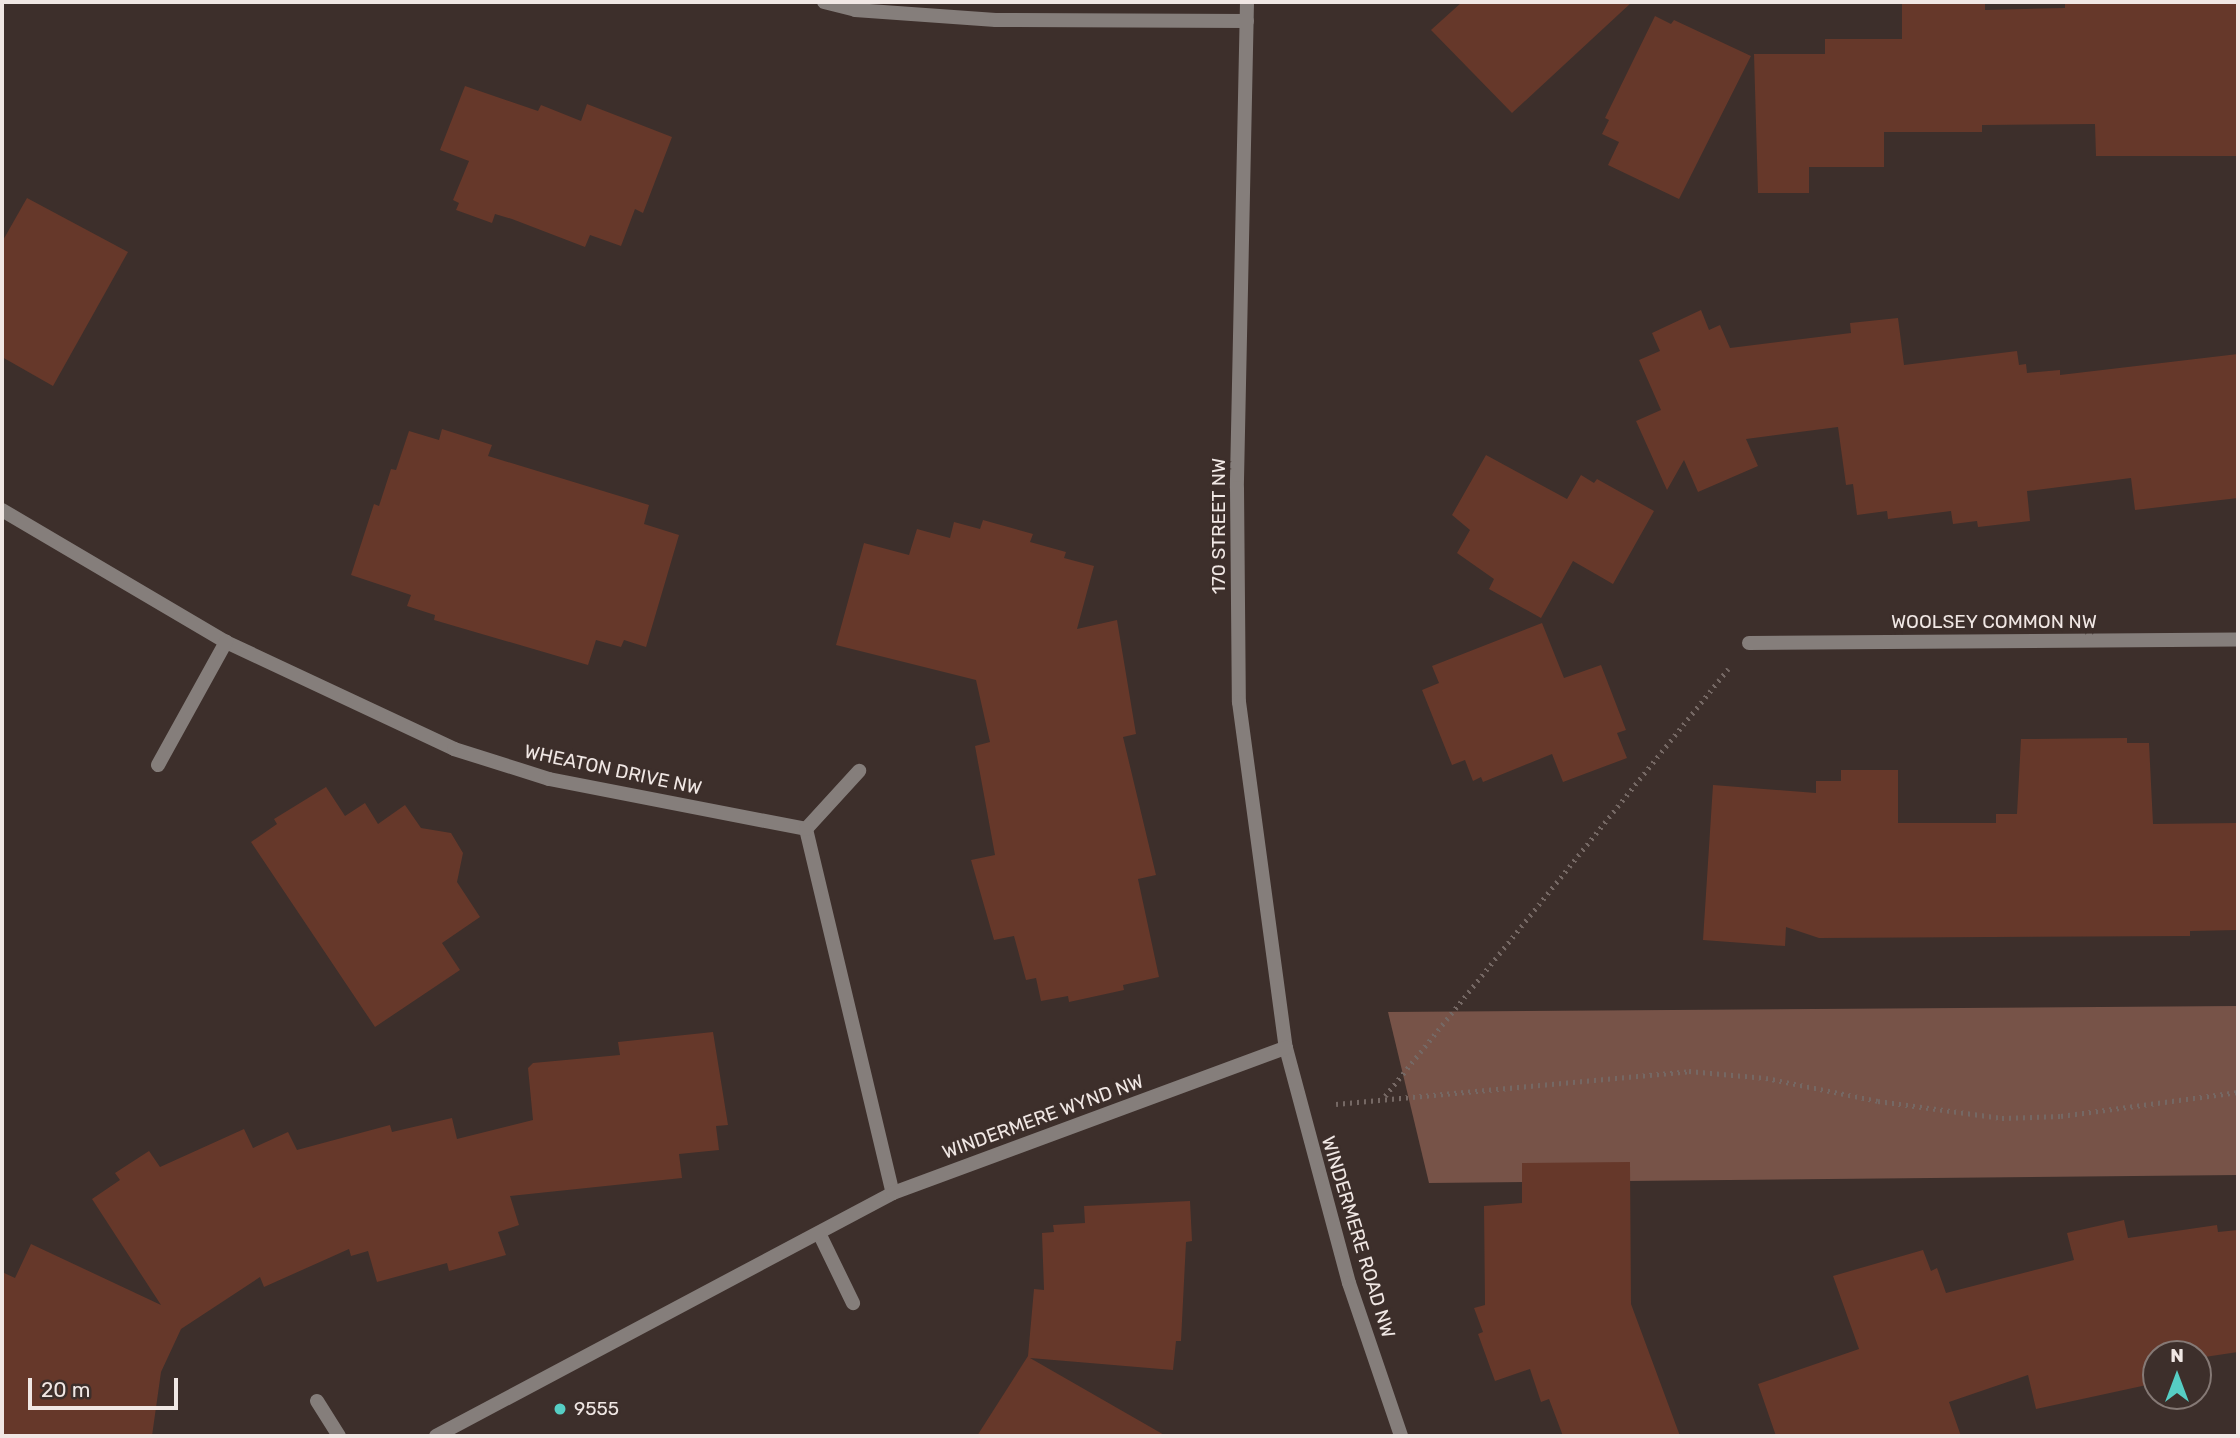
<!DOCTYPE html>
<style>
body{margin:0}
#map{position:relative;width:2240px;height:1438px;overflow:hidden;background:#3d2f2b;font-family:Rubik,sans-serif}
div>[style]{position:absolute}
.green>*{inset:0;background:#775348}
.building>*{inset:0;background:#66382a}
.path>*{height:4.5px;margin-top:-2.25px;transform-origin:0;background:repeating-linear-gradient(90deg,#756864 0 2px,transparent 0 7px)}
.minor>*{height:14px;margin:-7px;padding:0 7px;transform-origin:7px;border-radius:7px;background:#857e7b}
.tertiary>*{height:14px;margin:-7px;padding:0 7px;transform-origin:7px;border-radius:7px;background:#857e7b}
.dots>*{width:19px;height:19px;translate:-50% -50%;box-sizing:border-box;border:4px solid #3d2f2b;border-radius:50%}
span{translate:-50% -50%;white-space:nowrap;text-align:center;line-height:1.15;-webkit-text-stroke:5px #3d2f2b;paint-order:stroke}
.street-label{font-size:19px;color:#f0e7e4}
.poi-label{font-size:19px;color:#f0e7e4}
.left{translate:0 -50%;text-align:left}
.frame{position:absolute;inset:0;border:4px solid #f0e7e4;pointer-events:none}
.north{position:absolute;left:2142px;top:1340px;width:70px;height:70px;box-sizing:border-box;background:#3d2f2b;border:2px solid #857975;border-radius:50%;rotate:0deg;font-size:19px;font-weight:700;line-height:28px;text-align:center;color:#f0e7e4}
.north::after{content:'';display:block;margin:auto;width:24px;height:32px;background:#56cec4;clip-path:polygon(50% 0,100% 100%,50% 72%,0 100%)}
.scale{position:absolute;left:28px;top:1378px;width:150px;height:32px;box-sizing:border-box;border:4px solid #f0e7e4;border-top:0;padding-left:9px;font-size:21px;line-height:24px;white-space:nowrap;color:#f0e7e4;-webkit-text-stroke:5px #3d2f2b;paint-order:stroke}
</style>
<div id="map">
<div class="green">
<i style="clip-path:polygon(2238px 1006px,2238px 1175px,1429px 1183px,1388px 1012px)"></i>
</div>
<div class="building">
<i style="clip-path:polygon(1462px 2px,1632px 2px,1512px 113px,1431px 30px)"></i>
<i style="clip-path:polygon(1902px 2px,1985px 2px,1985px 10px,2065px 8px,2065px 2px,2237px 2px,2238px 156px,2096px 156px,2095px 124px,1982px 125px,1982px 132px,1884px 132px,1884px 167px,1809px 167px,1809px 193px,1758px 193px,1754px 54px,1825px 54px,1825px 39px,1902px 39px)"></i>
<i style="clip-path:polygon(1655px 16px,1671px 24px,1674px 20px,1751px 56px,1679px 199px,1608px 165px,1619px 142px,1602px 134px,1609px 120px,1605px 118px)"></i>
<i style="clip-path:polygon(465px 86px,538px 111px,541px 105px,581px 121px,587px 104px,672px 137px,643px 213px,635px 209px,621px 246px,590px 235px,585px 247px,512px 219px,495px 214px,492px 223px,456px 210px,459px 203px,453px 200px,469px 161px,440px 150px)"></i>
<i style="clip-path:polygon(27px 198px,128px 252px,53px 386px,2px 357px,2px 242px)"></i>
<i style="clip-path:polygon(1701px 310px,1709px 330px,1720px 325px,1730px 348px,1851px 333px,1850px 323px,1898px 318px,1904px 365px,2017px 351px,2019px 365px,2026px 364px,2027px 373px,2060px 370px,2060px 375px,2238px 354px,2238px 498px,2135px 510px,2131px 478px,2027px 491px,2030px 521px,1978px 527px,1977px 521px,1953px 524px,1951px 511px,1888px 519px,1887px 511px,1857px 515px,1853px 484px,1846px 485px,1838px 427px,1746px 439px,1758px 466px,1698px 492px,1684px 460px,1667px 490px,1636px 421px,1661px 410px,1639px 360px,1660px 351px,1652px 333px)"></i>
<i style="clip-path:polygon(442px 429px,492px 445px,488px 456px,649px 505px,644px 524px,679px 535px,646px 647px,624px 640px,621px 647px,596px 640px,588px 665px,434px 620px,435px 615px,407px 606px,411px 595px,351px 575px,374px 504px,379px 506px,391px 469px,396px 470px,409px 431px,439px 440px)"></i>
<i style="clip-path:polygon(1486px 455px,1567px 499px,1581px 475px,1594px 483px,1597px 479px,1654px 511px,1613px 584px,1573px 561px,1541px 618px,1489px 589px,1494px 579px,1457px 553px,1470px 530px,1452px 515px)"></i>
<i style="clip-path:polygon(983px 520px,1033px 534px,1030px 542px,1066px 552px,1064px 558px,1094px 566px,1077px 629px,1117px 620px,1136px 734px,1123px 737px,1156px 875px,1138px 879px,1159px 977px,1123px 985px,1124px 990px,1069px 1002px,1068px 996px,1041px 1001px,1036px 978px,1026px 980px,1014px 936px,994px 940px,971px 860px,995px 855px,975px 746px,990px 742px,976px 680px,836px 645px,864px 543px,909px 555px,917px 529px,950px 538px,954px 522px,980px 529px)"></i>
<i style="clip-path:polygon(1542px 623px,1564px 678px,1601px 665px,1626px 730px,1617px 733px,1627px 758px,1563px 782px,1552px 754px,1483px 782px,1481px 777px,1473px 781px,1465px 760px,1452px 765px,1422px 690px,1439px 683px,1432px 666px)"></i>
<i style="clip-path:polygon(2127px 738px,2127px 743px,2149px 743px,2153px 824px,2238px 823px,2238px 930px,2190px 931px,2190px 936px,1819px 938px,1786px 927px,1785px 946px,1703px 940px,1713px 785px,1816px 793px,1816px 781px,1841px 781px,1841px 770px,1898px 770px,1898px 823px,1996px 823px,1996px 814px,2017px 814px,2021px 739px)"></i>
<i style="clip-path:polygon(326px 787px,345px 816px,365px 803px,378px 824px,405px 805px,421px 828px,451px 833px,463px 853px,457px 882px,480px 917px,442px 943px,460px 970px,375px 1027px,251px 842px,277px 824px,274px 819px)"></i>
<i style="clip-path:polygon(713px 1032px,728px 1125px,716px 1126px,719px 1150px,679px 1154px,682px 1178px,510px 1196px,519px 1225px,498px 1232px,506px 1255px,449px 1271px,447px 1263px,377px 1282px,368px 1251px,351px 1256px,349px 1249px,264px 1287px,260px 1277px,181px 1329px,161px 1372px,152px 1436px,2px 1436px,2px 1272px,15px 1278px,31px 1244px,161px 1305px,92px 1199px,120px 1180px,115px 1173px,149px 1151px,160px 1167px,244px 1129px,253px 1148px,288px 1132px,297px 1150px,390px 1125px,392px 1132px,452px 1118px,457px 1139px,533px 1120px,528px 1068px,533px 1063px,620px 1055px,618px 1042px)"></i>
<i style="clip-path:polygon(1630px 1162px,1631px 1304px,1680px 1436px,1563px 1436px,1549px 1399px,1541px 1402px,1530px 1369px,1495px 1381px,1478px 1334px,1483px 1332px,1474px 1308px,1485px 1305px,1484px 1206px,1522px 1203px,1522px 1163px)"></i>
<i style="clip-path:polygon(1190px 1201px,1192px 1241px,1186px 1242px,1181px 1341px,1176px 1341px,1173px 1370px,1030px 1358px,1166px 1436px,977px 1436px,1028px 1356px,1034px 1289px,1044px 1290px,1042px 1233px,1054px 1232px,1053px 1225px,1085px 1223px,1084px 1206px)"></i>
<i style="clip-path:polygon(2124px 1220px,2128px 1238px,2217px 1225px,2218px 1232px,2238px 1230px,2238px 1352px,2198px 1358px,2198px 1354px,2156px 1354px,2156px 1383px,2036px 1409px,2028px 1375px,1949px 1402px,1961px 1436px,1776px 1436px,1758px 1384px,1859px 1349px,1833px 1276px,1923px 1250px,1931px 1271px,1937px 1268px,1946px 1293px,2074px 1260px,2067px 1233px)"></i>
</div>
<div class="path">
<i style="left:1385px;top:1096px;width:548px;rotate:-51.23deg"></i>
<i style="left:1336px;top:1104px;width:355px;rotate:-5.3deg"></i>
<i style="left:1689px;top:1071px;width:77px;rotate:5.2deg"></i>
<i style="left:1766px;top:1078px;width:114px;rotate:11.6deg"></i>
<i style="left:1878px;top:1101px;width:125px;rotate:7.8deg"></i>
<i style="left:2002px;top:1118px;width:59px;rotate:-1.9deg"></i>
<i style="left:2061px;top:1116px;width:179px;rotate:-7.7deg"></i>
</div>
<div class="minor">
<i style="left:2px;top:510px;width:260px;rotate:30.5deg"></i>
<i style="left:226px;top:642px;width:252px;rotate:25.1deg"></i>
<i style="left:454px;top:749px;width:100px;rotate:17.5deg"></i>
<i style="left:549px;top:779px;width:262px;rotate:11deg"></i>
<i style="left:806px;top:829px;width:374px;rotate:76.6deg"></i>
<i style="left:1749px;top:643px;width:489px;rotate:-0.4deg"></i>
<i style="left:158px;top:765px;width:141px;rotate:-61.1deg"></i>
<i style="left:806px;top:829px;width:79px;rotate:-47.6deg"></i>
<i style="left:819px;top:1233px;width:78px;rotate:64.1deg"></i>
<i style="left:317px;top:1401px;width:41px;rotate:57.8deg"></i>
</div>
<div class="tertiary">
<i style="left:824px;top:2px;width:32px;rotate:14deg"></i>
<i style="left:855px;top:10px;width:141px;rotate:4.1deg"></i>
<i style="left:996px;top:20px;width:251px;rotate:0.2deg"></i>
<i style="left:1247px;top:2px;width:486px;rotate:91.2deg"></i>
<i style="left:1237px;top:488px;width:214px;rotate:89.5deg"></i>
<i style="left:1239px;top:702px;width:349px;rotate:82.3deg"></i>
<i style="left:1286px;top:1048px;width:243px;rotate:75deg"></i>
<i style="left:1349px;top:1283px;width:162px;rotate:71.2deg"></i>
<i style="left:436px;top:1436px;width:518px;rotate:-28deg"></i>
<i style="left:893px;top:1193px;width:419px;rotate:-20.3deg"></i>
</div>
<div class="dots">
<i style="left:560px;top:1409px;background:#56cec4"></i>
</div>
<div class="street-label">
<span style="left:1219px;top:526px;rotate:-90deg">170 STREET NW</span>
<span style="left:1994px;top:622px">WOOLSEY COMMON NW</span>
<span style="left:613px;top:770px;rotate:12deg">WHEATON DRIVE NW</span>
<span style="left:1043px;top:1117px;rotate:-20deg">WINDERMERE WYND NW</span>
<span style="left:1358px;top:1237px;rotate:73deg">WINDERMERE ROAD NW</span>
</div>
<div class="poi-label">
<span class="left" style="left:574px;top:1409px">9555</span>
</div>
<div class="frame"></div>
<div class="north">N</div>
<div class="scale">20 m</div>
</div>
